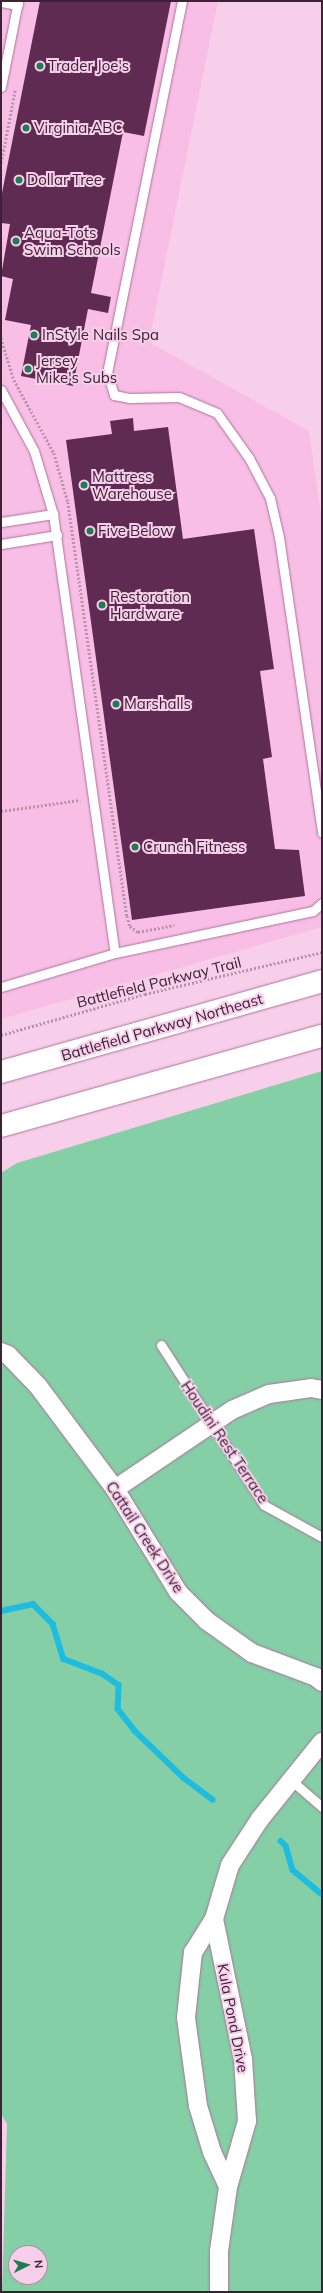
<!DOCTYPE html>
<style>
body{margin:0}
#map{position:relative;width:323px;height:2293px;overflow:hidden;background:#f7cfea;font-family:Mulish,sans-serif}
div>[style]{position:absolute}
.built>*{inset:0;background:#f8bee5}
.green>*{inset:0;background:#84cfa5}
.stream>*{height:5.5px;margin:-2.75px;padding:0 2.75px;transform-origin:2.75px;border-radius:2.75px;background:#1ebde0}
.building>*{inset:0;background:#602b52}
.path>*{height:2.5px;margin-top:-1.25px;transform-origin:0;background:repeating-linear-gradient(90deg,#b693ab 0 2px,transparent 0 4px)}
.roads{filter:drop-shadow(0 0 1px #ae739c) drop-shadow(0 0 1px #ae739c)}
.lane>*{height:9px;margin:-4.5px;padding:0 4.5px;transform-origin:4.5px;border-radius:4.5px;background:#fff}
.street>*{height:18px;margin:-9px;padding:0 9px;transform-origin:9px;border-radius:9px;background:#fff}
.secondary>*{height:22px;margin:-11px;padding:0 11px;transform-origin:11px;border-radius:11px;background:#fff}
.dots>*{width:11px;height:11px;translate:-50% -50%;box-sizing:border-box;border:2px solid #f7cfea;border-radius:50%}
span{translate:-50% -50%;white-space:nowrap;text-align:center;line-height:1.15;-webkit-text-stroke:4px #f7cfea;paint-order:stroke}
.poi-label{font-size:15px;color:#3b2234}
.left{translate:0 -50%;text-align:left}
.street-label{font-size:15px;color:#3b2234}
.frame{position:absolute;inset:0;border:2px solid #3b2234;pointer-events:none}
.north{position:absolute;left:8px;top:2245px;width:40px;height:40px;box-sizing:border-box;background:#f7cfea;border:1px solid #ac8aa1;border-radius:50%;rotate:85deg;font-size:11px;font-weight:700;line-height:16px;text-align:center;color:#3b2234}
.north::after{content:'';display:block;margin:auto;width:14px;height:18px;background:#1f7b51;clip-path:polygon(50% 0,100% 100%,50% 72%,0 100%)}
</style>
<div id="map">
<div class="built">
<i style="clip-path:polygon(1px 1px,218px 1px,149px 342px,309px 431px,322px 521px,322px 927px,1px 1019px)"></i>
</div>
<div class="green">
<i style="clip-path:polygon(evenodd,322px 1071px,322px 2292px,2px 2292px,7px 2124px,1px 2114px,1px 1173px,17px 1163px,322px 1071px,16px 2253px,40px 2253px,40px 2277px,16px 2277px,16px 2253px)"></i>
</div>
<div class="stream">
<i style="left:1px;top:1611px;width:33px;rotate:-12deg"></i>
<i style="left:33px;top:1604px;width:28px;rotate:45deg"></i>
<i style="left:53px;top:1624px;width:37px;rotate:73deg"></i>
<i style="left:64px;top:1659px;width:42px;rotate:21deg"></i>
<i style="left:103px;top:1674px;width:19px;rotate:35deg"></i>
<i style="left:119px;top:1685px;width:24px;rotate:92deg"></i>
<i style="left:118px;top:1709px;width:28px;rotate:52deg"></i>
<i style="left:135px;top:1731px;width:68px;rotate:43.8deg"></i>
<i style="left:184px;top:1778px;width:36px;rotate:37deg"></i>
<i style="left:281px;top:1841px;width:7px;rotate:45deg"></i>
<i style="left:286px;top:1846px;width:25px;rotate:74deg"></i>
<i style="left:293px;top:1870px;width:38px;rotate:40deg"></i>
</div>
<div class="building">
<i style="clip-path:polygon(40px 1px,171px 1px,144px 136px,123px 132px,91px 293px,111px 297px,108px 313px,88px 309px,73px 386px,21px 376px,31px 325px,5px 320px,13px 279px,1px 276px,10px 224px,1px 223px,1px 198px)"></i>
<i style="clip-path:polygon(133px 418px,134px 431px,168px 427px,183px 539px,254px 529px,274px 669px,260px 671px,272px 757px,263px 759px,275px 849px,299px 850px,305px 896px,132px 920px,66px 440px,112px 434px,110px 421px)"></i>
</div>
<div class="path">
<i style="left:1px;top:163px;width:74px;rotate:-79.1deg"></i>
<i style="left:1px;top:338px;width:44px;rotate:72.8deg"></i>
<i style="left:14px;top:380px;width:83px;rotate:61.3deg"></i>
<i style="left:54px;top:453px;width:51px;rotate:74.1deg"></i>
<i style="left:68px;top:502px;width:418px;rotate:81.9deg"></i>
<i style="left:127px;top:916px;width:10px;rotate:73deg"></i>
<i style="left:130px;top:926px;width:10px;rotate:37deg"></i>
<i style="left:138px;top:932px;width:37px;rotate:-11deg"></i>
<i style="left:1px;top:811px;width:80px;rotate:-7.9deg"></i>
<i style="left:1px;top:1035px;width:150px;rotate:-15.9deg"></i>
<i style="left:145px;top:994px;width:182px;rotate:-13.3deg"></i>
</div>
<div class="roads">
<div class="lane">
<i style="left:182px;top:1px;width:379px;rotate:101.4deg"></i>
<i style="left:107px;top:372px;width:24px;rotate:73deg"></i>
<i style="left:114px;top:395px;width:15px;rotate:11deg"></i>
<i style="left:129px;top:398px;width:50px;rotate:-1.1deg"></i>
<i style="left:179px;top:397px;width:41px;rotate:22.8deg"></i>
<i style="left:217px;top:413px;width:55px;rotate:54.6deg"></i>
<i style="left:249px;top:458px;width:45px;rotate:62.3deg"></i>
<i style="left:270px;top:498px;width:40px;rotate:77deg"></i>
<i style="left:279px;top:537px;width:299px;rotate:81.7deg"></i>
<i style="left:1px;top:2px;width:17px;rotate:10deg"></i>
<i style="left:1px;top:87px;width:88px;rotate:-78.8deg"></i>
<i style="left:1px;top:390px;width:69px;rotate:61.6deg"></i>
<i style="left:34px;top:451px;width:66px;rotate:73.2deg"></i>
<i style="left:53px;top:514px;width:443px;rotate:82deg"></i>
<i style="left:1px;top:522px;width:53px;rotate:-8.7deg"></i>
<i style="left:1px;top:544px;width:57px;rotate:-9.1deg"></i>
<i style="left:1px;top:987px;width:119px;rotate:-16.6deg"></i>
<i style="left:115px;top:953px;width:202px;rotate:-12deg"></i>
<i style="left:313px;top:911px;width:12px;rotate:-42deg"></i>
<i style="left:161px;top:1345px;width:190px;rotate:57.2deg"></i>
<i style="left:264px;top:1505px;width:66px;rotate:28.9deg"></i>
<i style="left:291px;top:1780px;width:41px;rotate:41.1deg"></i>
</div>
<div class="street">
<i style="left:1px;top:1352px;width:8px;rotate:23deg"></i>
<i style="left:8px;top:1355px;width:43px;rotate:45.9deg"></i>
<i style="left:38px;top:1386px;width:129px;rotate:53.2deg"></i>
<i style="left:115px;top:1489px;width:121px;rotate:58.5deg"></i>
<i style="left:178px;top:1592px;width:41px;rotate:45deg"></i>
<i style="left:207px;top:1621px;width:55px;rotate:35.4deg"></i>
<i style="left:252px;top:1653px;width:68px;rotate:20.6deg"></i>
<i style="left:316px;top:1677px;width:8px;rotate:40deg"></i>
<i style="left:115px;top:1489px;width:141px;rotate:-34deg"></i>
<i style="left:232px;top:1410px;width:40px;rotate:-23.4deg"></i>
<i style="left:269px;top:1394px;width:42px;rotate:-8.1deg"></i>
<i style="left:311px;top:1388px;width:11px;rotate:10deg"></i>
<i style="left:214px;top:1919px;width:39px;rotate:122deg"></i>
<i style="left:193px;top:1952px;width:66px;rotate:96.1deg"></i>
<i style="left:186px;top:2018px;width:89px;rotate:82.2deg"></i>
<i style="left:198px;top:2106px;width:48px;rotate:73.1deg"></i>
<i style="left:212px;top:2152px;width:38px;rotate:65deg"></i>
<i style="left:219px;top:2292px;width:41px;rotate:-90deg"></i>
<i style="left:219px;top:2251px;width:65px;rotate:-82deg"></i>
<i style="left:228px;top:2187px;width:69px;rotate:-73.9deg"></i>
<i style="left:247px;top:2121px;width:62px;rotate:-93.7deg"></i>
<i style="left:243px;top:2059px;width:143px;rotate:-101.7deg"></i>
<i style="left:214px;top:1919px;width:56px;rotate:-73.5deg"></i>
<i style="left:230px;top:1865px;width:55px;rotate:-56.9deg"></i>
<i style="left:260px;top:1819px;width:99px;rotate:-51.2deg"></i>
</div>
<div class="secondary">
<i style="left:1px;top:1072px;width:334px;rotate:-15.8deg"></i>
<i style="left:1px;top:1126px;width:333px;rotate:-15.7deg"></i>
</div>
</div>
<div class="dots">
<i style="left:40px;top:66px;background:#1f7b51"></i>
<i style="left:26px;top:128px;background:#1f7b51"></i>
<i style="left:19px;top:180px;background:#1f7b51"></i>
<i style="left:16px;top:241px;background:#1f7b51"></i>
<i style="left:34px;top:335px;background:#1f7b51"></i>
<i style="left:28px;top:369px;background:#1f7b51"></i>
<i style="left:84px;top:485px;background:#1f7b51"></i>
<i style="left:90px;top:531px;background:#1f7b51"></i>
<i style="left:102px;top:605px;background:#1f7b51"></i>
<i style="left:116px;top:704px;background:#1f7b51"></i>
<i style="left:135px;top:847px;background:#1f7b51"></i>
</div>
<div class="poi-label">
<span class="left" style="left:48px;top:66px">Trader Joe's</span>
<span class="left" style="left:34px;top:128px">Virginia ABC</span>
<span class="left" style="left:27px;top:180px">Dollar Tree</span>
<span class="left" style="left:24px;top:241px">Aqua-Tots<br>Swim Schools</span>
<span class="left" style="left:42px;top:335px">InStyle Nails Spa</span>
<span class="left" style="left:36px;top:369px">Jersey<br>Mike's Subs</span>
<span class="left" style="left:92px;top:485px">Mattress<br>Warehouse</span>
<span class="left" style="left:98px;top:531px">Five Below</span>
<span class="left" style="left:110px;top:605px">Restoration<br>Hardware</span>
<span class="left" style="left:124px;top:704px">Marshalls</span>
<span class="left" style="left:143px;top:847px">Crunch Fitness</span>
</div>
<div class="street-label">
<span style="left:159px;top:982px;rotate:-14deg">Battlefield Parkway Trail</span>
<span style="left:162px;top:1027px;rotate:-16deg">Battlefield Parkway Northeast</span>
<span style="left:225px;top:1442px;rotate:56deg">Houdini Rest Terrace</span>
<span style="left:145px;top:1537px;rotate:57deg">Cattail Creek Drive</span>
<span style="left:233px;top:2018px;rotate:79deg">Kula Pond Drive</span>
</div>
<div class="frame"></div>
<div class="north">N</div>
</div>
